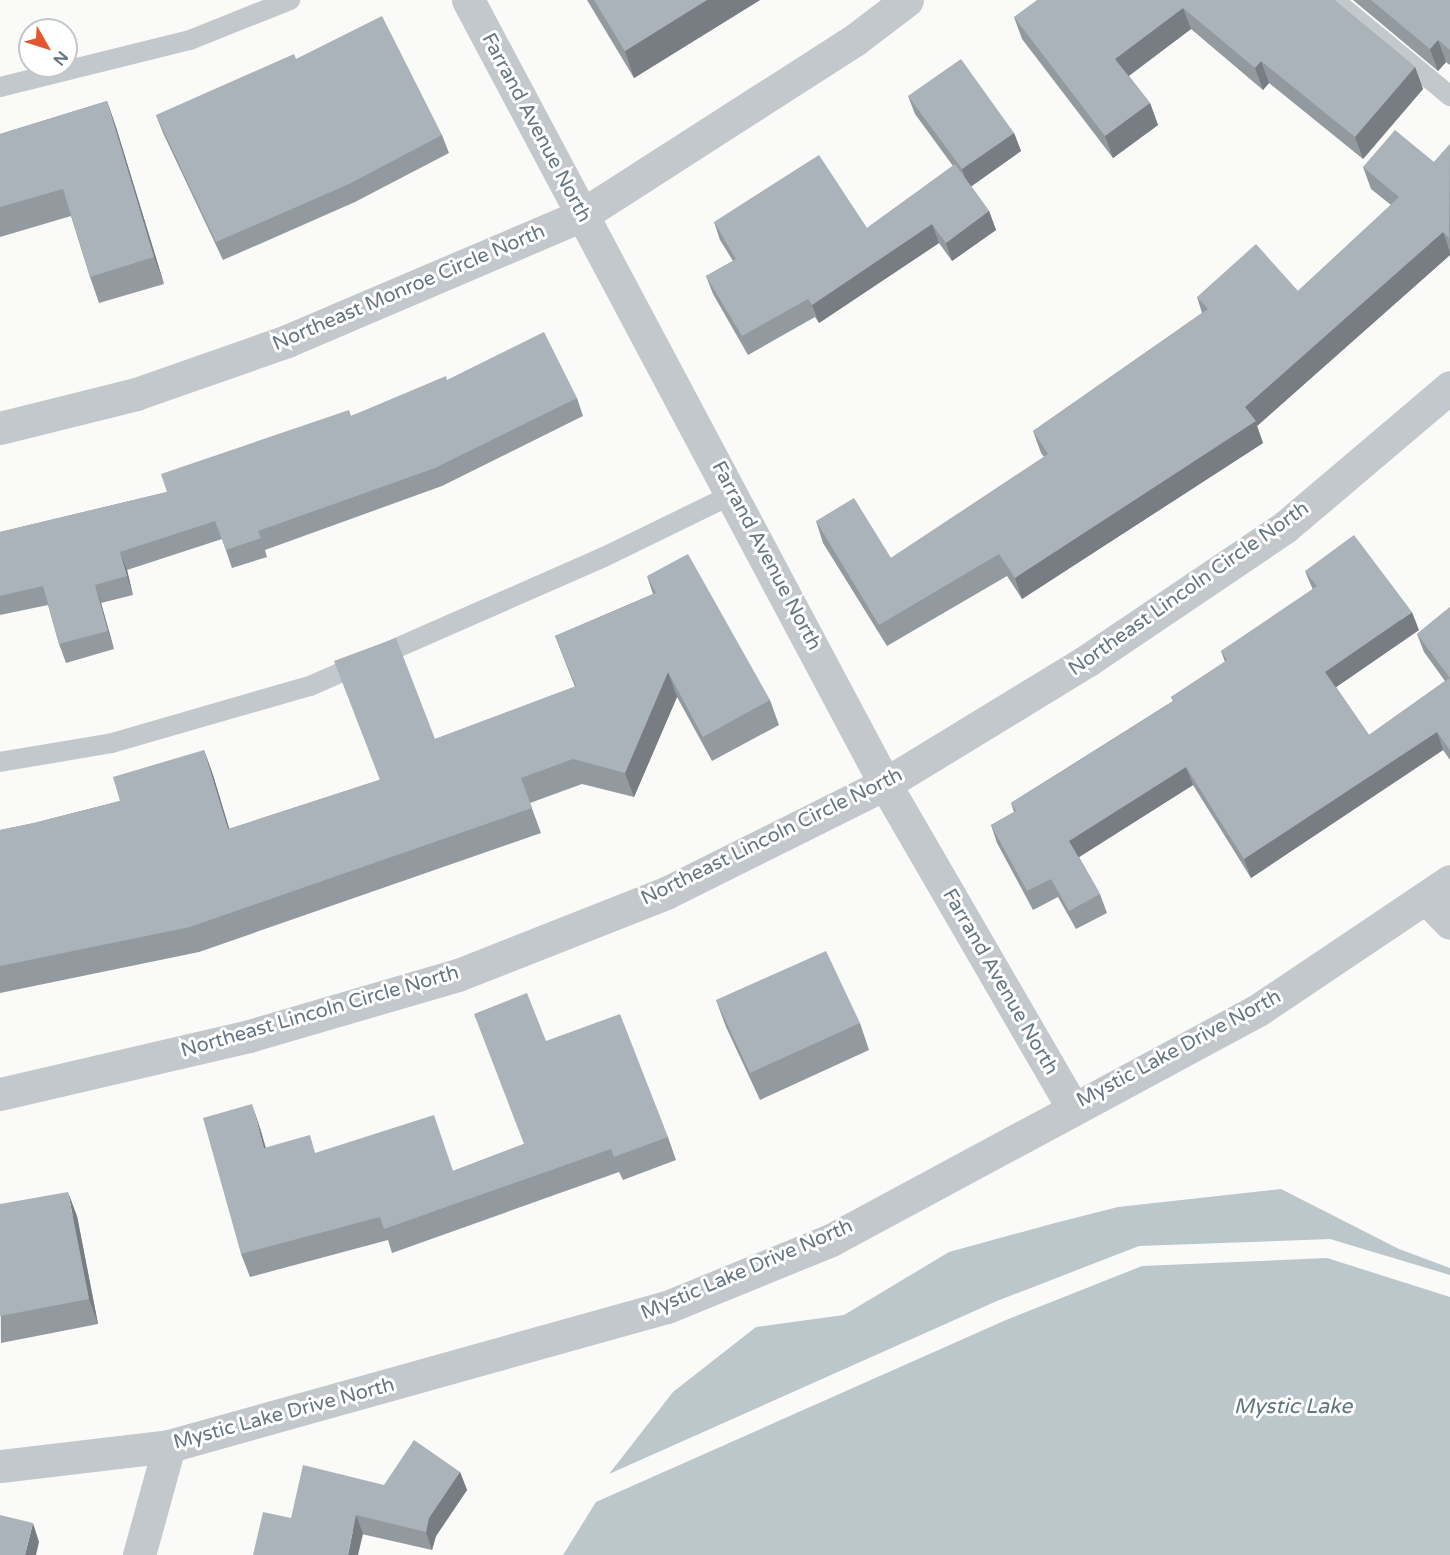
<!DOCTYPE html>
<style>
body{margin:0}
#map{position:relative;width:1450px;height:1555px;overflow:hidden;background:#fafaf8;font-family:"Varela Round",sans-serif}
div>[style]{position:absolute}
.water>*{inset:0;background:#bbc7cb}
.lane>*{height:20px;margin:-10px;padding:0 10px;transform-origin:10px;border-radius:10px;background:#c3c8cc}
.street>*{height:33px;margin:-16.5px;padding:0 16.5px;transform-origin:16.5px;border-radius:16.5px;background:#c3c8cc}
.wall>*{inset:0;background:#929a9f}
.shaded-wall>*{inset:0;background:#777d82}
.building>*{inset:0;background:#aab3b9}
span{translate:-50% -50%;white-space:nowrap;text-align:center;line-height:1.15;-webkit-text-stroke:6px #fff;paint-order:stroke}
.street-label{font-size:20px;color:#657683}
.water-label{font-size:21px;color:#60757c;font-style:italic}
.north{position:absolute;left:18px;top:18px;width:60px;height:60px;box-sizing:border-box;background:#fff;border:2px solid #c1c8cd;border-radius:50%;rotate:129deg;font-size:16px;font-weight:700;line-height:24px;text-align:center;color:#657683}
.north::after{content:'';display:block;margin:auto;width:21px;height:27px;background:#e4572e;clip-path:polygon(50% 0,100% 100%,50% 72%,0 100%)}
</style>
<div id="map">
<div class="water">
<i style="clip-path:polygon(1281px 1189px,1399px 1249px,1450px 1268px,1450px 1275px,1330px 1239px,1139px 1246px,997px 1301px,609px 1474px,673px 1392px,756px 1327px,844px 1315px,949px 1252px,1055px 1223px,1118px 1207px)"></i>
<i style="clip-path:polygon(1327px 1258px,1450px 1297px,1450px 1555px,563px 1555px,596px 1502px,1006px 1320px,1142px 1266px)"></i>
</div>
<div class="lane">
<i style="left:1334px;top:0;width:151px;rotate:39.6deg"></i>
<i style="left:0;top:87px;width:196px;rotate:-13.9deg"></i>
<i style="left:190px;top:40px;width:108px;rotate:-21.8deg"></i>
<i style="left:0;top:762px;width:114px;rotate:-9.6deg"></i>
<i style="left:112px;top:743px;width:206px;rotate:-16.1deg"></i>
<i style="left:310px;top:686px;width:321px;rotate:-23.7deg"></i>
<i style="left:604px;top:557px;width:144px;rotate:-26deg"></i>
</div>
<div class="street">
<i style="left:468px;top:0;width:888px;rotate:61.99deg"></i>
<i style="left:885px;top:784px;width:373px;rotate:59.9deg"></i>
<i style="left:0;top:428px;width:140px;rotate:-14deg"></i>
<i style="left:136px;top:394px;width:160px;rotate:-19.3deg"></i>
<i style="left:287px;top:341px;width:321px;rotate:-23.1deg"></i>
<i style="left:582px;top:215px;width:326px;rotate:-32.7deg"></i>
<i style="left:856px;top:39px;width:64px;rotate:-37.4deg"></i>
<i style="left:1427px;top:899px;width:33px;rotate:46deg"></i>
<i style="left:0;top:1094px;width:256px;rotate:-13.1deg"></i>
<i style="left:249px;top:1036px;width:218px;rotate:-16.3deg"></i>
<i style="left:458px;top:975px;width:224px;rotate:-21.5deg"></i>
<i style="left:666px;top:893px;width:245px;rotate:-26.5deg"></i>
<i style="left:885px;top:784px;width:238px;rotate:-31.4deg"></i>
<i style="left:1088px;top:660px;width:238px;rotate:-34deg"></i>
<i style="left:1285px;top:527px;width:216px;rotate:-40.3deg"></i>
<i style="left:0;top:1466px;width:170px;rotate:-6.7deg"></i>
<i style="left:169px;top:1446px;width:517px;rotate:-15.6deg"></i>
<i style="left:667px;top:1307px;width:177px;rotate:-22.2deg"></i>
<i style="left:831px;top:1240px;width:485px;rotate:-28.3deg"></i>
<i style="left:1258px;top:1010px;width:231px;rotate:-33.9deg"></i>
<i style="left:139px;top:1555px;width:113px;rotate:-74.6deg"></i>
</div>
<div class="wall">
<i style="clip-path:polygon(587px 0,760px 0,634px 78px)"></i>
<i style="clip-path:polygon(1334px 0,1415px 67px,1423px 89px,1363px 159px,1269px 83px,1263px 90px,1191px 29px,1129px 76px,1150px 103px,1158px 125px,1113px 158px,1022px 39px,1014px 17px)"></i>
<i style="clip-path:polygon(1353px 0,1450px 0,1450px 65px,1446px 62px,1438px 71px)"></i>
<i style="clip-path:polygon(908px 96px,1014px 133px,1021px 151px,971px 186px,989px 211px,996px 230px,952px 261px,939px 243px,819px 323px,815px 317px,748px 355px,713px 294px,706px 276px,733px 261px,720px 240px,714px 222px,867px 228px,953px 166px,915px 114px)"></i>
<i style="clip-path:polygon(107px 101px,116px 127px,164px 284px,99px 303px,90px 277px,71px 216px,0 237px,0 134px)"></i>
<i style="clip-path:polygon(156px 115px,442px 135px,449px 153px,355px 202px,223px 260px,163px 133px)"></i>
<i style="clip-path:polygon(1450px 144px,1450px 255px,1257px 426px,1263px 443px,1022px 599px,1007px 576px,887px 646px,823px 543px,816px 521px,891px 558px,1044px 457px,1041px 453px,1033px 431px,1202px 313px,1197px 297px,1298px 291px,1391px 205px,1371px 189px,1363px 167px,1434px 162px)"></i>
<i style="clip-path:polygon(447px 380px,577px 398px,583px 416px,442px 486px,265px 550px,267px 557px,232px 568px,222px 539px,127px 570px,133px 595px,101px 603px,114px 649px,66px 663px,59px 644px,48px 605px,0 615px,0 532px,167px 492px,351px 416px)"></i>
<i style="clip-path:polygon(1305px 571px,1419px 630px,1336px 687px,1369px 735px,1445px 681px,1424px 652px,1417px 634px,1450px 607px,1450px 760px,1443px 750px,1251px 878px,1193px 785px,1079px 857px,1100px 894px,1107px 913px,1076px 929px,1058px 897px,1033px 910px,997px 843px,991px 825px,1014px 812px,1011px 803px,1173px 701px,1171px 697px,1225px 662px,1221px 651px,1313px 590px)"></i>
<i style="clip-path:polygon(647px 576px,770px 700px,779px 725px,712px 761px,677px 697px,634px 797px,582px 784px,530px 803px,541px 833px,199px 952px,0 993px,0 830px,34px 823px,120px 801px,204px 750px,213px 775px,229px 829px,379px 780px,435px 739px,575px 687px,555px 636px,653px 594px)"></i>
<i style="clip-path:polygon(716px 1000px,860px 1023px,869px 1050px,760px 1100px,726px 1027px)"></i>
<i style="clip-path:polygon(546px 1041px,668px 1137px,676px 1160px,623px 1180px,619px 1172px,392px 1253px,388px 1240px,250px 1277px,241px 1254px,260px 1128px,266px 1148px,316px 1153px,453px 1171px,524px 1144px)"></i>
<i style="clip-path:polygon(0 1204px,77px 1216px,98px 1324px,1px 1343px)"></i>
<i style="clip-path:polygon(460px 1472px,467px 1490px,436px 1536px,432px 1550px,291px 1518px,384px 1485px)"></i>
</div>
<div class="shaded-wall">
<i style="clip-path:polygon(707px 0,760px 0,634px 78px,625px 51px)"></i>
<i style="clip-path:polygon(1183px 8px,1191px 29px,1123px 80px,1115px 59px)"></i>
<i style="clip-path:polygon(1438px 40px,1446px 62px,1438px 71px,1430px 49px)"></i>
<i style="clip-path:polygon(1261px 61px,1269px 83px,1263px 90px,1255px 68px)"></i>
<i style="clip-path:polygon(1415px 67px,1423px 89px,1363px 159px,1355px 137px)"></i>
<i style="clip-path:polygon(107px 101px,116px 127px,164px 284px,154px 257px)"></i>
<i style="clip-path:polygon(1150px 103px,1158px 125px,1113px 158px,1105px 136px)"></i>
<i style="clip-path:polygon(1014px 133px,1021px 151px,969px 188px,962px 169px)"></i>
<i style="clip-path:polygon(989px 211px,996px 230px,952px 261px,946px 243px)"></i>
<i style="clip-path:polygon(932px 224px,939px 243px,819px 323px,812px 305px)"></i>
<i style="clip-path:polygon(1443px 232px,1450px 252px,1450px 255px,1257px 426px,1263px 443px,1022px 599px,1015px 578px,1245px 407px)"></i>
<i style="clip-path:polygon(120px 552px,127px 570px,133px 595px,127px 576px)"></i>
<i style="clip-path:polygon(95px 585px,101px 603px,114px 649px,108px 631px)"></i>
<i style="clip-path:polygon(1412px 612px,1419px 630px,1332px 690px,1325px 672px)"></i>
<i style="clip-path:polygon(668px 672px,677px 697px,634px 797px,625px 773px)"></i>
<i style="clip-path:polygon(1437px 732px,1443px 750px,1251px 878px,1244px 859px)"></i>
<i style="clip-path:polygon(204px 750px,213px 775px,237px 854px,228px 829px)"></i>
<i style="clip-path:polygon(1186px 767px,1193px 785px,1076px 859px,1069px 841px)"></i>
<i style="clip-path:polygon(252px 1104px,260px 1128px,272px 1172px,264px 1148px)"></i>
<i style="clip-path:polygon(68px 1192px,77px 1216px,98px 1324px,89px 1299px)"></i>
<i style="clip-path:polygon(460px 1472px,467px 1490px,436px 1536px,432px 1550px,426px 1532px,429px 1518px)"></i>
<i style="clip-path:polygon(356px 1515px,363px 1534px,358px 1555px,348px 1555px)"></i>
<i style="clip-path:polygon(33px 1523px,39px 1542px,36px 1555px,25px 1555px)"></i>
</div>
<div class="building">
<i style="clip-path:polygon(594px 0,707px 0,625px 51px)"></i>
<i style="clip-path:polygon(1037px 0,1334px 0,1415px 67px,1355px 137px,1261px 61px,1255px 68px,1183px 8px,1115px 59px,1150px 103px,1105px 136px,1014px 17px)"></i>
<i style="clip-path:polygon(1371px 0,1450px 0,1450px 50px,1438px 40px,1430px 49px)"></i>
<i style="clip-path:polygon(382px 16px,442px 135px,349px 184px,216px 242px,156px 115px,294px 54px,296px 59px)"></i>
<i style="clip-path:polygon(961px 59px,1014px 133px,962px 169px,908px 96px)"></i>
<i style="clip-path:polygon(107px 101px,154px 257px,90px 277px,63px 189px,0 207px,0 134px)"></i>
<i style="clip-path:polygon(1395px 130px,1434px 162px,1450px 144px,1449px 238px,1443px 232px,1245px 407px,1256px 421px,1015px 578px,999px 554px,879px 625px,816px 521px,854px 498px,891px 558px,1048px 454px,1033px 431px,1208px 309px,1197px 297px,1256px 244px,1298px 291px,1399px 197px,1363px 167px)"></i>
<i style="clip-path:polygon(819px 155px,867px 228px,955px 164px,989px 211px,946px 243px,932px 224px,812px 305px,808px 299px,742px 336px,706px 276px,736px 259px,714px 222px)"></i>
<i style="clip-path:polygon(544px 332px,577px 398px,435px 468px,258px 531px,261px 538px,226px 550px,215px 521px,120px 552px,127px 576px,95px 585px,108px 631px,59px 644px,43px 586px,0 596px,0 532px,167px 492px,161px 474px,349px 410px,351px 416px,446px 376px,447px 380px)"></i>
<i style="clip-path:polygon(1354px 535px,1412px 612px,1325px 672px,1369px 735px,1450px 678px,1417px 634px,1450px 607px,1450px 750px,1437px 732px,1244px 859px,1186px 767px,1069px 841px,1100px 894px,1069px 911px,1051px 879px,1027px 891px,991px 825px,1016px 811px,1011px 803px,1174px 701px,1171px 697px,1227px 660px,1221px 651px,1317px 586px,1305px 571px)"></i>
<i style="clip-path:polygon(688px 554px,770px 700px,703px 737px,668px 672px,625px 773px,573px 759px,521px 778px,532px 808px,190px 927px,0 966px,0 830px,34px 823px,120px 801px,113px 777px,204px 750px,228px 829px,380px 780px,334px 661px,396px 638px,435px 739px,576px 686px,555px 636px,656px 593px,647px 576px)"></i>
<i style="clip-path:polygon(826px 951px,860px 1023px,750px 1073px,716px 1000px)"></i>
<i style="clip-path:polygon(527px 993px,546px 1041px,620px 1014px,668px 1137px,614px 1157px,611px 1149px,384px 1229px,380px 1217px,241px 1254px,203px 1118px,252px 1104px,264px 1148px,310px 1135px,315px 1153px,434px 1115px,453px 1171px,524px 1144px,474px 1014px)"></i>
<i style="clip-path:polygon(68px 1192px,89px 1299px,0 1316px,0 1204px)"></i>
<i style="clip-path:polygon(414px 1440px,460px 1472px,429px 1518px,426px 1532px,356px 1515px,348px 1555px,253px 1555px,263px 1512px,291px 1518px,303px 1465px,384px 1485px)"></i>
<i style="clip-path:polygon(0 1515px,33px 1523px,25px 1555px,0 1555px)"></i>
</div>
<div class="street-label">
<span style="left:536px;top:128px;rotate:62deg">Farrand Avenue North</span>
<span style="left:409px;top:288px;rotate:-23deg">Northeast Monroe Circle North</span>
<span style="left:766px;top:556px;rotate:62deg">Farrand Avenue North</span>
<span style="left:1189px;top:589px;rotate:-35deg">Northeast Lincoln Circle North</span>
<span style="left:772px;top:837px;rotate:-26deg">Northeast Lincoln Circle North</span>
<span style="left:1000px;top:982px;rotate:60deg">Farrand Avenue North</span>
<span style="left:320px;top:1012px;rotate:-16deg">Northeast Lincoln Circle North</span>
<span style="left:1179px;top:1049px;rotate:-28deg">Mystic Lake Drive North</span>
<span style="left:747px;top:1270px;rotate:-23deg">Mystic Lake Drive North</span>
<span style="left:284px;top:1414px;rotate:-15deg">Mystic Lake Drive North</span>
</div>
<div class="water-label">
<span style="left:1293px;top:1407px">Mystic Lake</span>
</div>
<div class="north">N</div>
</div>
